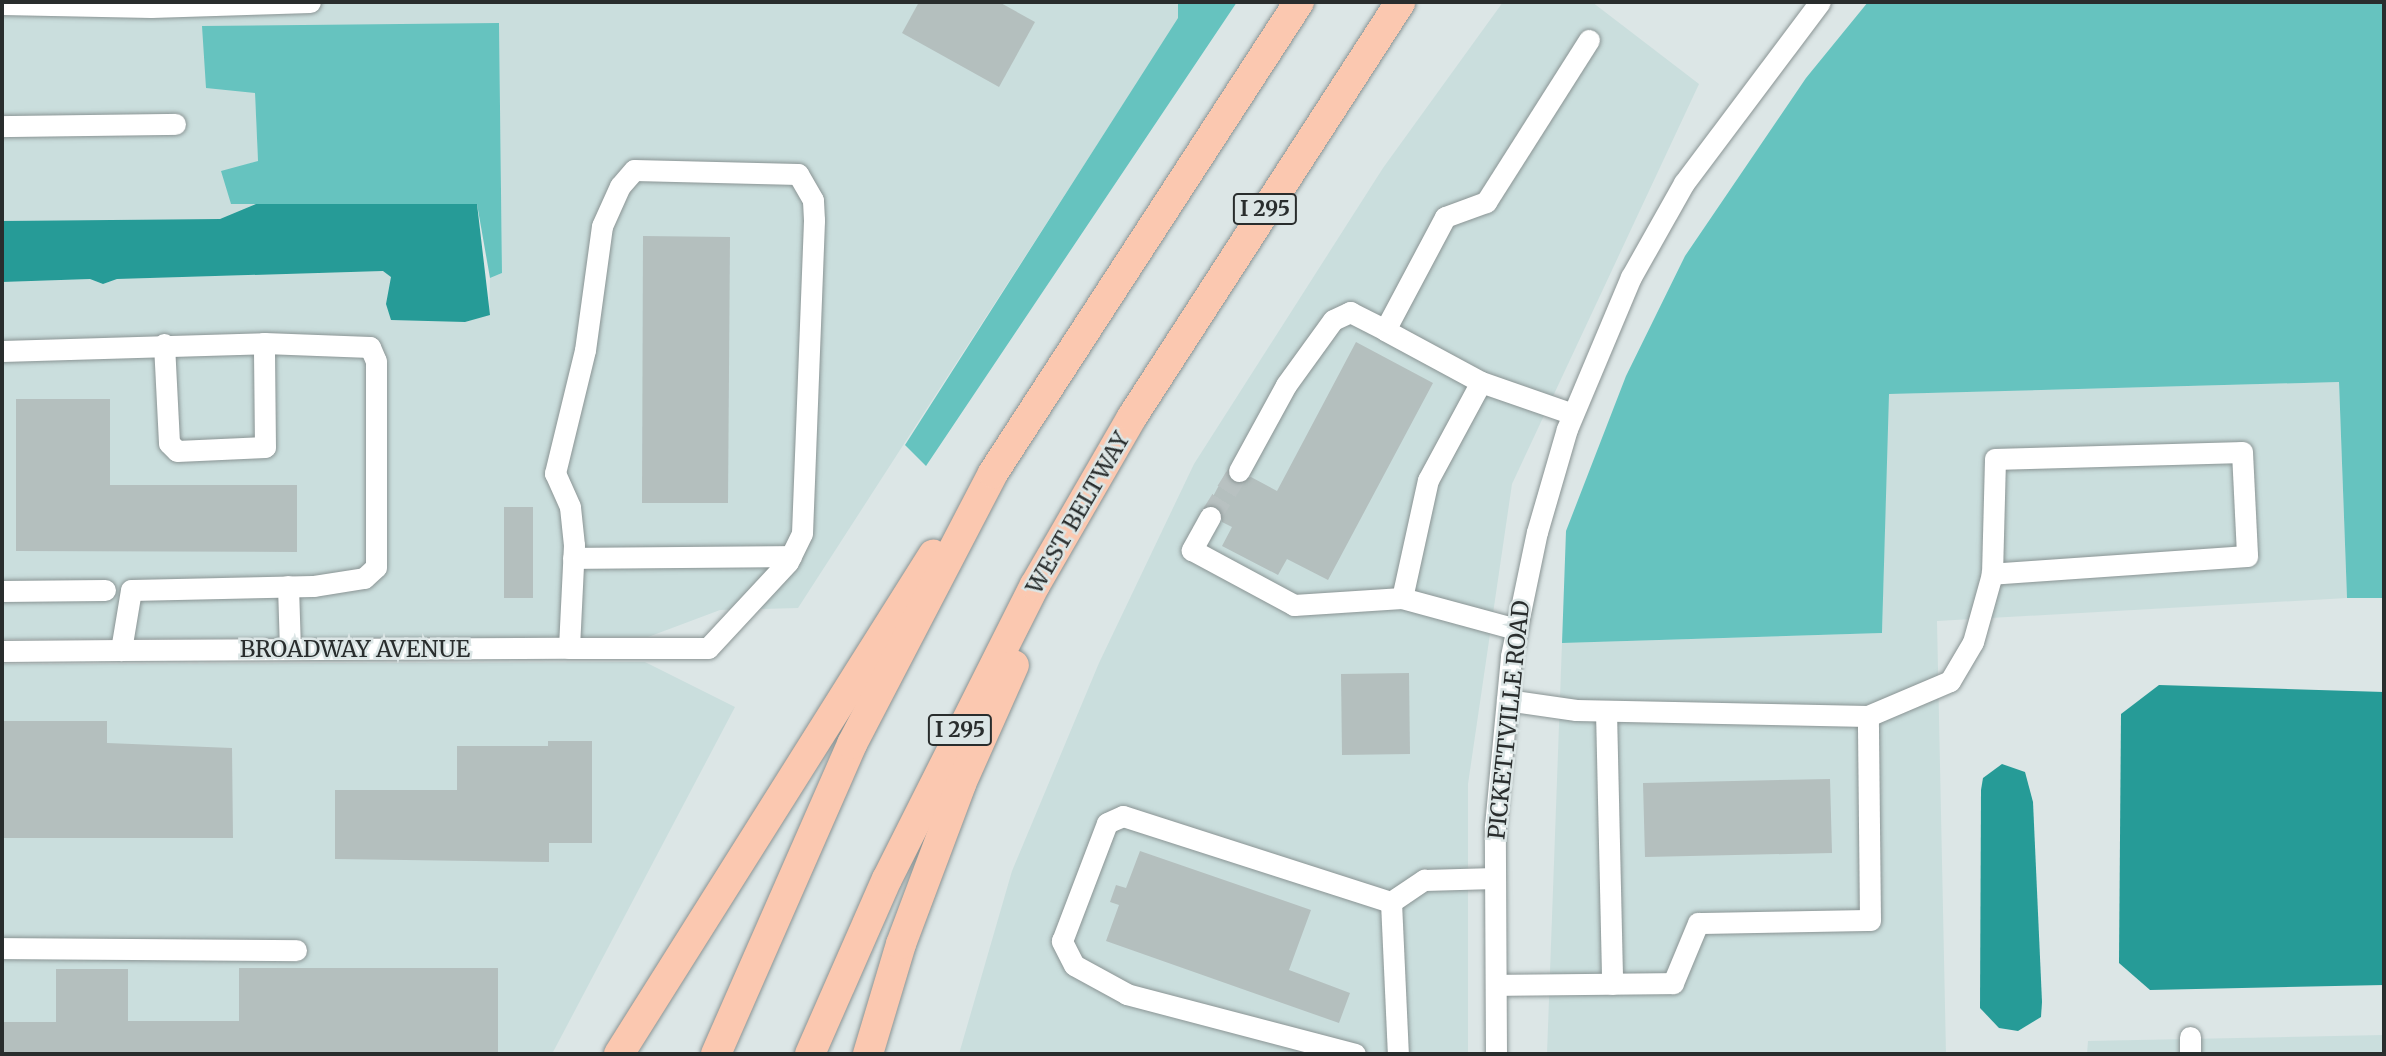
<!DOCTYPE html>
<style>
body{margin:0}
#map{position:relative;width:2386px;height:1056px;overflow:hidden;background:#dce6e6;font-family:Merriweather,serif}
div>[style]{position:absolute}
.built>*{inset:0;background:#cadedd}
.green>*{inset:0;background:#66c3bf}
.water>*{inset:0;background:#269b97}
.building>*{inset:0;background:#b4bfbe}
.minor-tunnel>*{height:21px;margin-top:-10.5px;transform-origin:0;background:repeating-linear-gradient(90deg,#b8c1c1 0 21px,transparent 0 31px)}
.roads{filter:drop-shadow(0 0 2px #8a9494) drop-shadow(0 0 2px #8a9494)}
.minor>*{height:21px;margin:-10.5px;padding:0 10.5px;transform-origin:10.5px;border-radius:10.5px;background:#fff}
.highway>*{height:30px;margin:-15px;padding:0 15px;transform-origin:15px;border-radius:15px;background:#fbc8b0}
span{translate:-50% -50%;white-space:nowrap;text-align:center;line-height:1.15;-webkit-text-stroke:5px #dce6e6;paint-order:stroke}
.shield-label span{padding:2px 5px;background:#dce6e6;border:2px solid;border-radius:5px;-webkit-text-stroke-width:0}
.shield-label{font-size:21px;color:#292d2d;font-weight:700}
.street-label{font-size:23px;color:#292d2d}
.frame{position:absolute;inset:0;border:4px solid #292d2d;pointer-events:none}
</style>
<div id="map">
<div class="built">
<i style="clip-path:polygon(2px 2px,1178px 2px,1179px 18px,798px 608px,720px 610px,648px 637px,2px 639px,2px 282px,90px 279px,103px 284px,117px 279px,384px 271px,391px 276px,391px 297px,489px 315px,490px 278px,502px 273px,499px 23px,255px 92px,258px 161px,222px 172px,231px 203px,256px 204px,220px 219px,2px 221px)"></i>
<i style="clip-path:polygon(1503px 2px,1592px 2px,1699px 84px,1512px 484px,1468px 784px,1468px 1054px,959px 1054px,1012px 871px,1099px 663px,1194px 464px,1383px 168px)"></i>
<i style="clip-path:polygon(2339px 382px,2347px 598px,1937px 621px,1946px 1054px,1547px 1054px,1562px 643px,1882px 633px,1888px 394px)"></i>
<i style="clip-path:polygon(645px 662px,735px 707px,552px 1054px,2px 1054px,2px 664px)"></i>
<i style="clip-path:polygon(2384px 1035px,2384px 1054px,2087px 1054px,2088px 1041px)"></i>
</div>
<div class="green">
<i style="clip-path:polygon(1178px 2px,1237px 2px,926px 466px,905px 445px,1178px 18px)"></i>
<i style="clip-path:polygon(1868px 2px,2384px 2px,2384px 598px,2347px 598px,2339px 382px,1889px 394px,1882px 633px,1562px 643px,1566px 531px,1626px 376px,1685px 256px,1806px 78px)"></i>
<i style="clip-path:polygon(499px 23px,502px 273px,490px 278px,477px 204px,231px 204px,221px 171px,258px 161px,255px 93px,206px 88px,202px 26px)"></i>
</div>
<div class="water">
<i style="clip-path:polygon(256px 204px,477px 204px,490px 315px,465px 322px,391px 320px,386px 304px,391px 277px,383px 271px,117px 279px,103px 284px,90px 279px,2px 282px,2px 221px,220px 219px)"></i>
<i style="clip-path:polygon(2159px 685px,2384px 692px,2384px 985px,2150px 990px,2119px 963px,2121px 714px)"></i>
<i style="clip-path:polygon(2002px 764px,2025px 772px,2033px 802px,2042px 1002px,2041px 1017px,2018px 1031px,1999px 1028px,1980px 1008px,1981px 790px,1983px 778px)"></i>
</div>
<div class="building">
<i style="clip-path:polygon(919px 2px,999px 2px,1035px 22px,999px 87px,902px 33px)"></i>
<i style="clip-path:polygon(643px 236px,730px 237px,728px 503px,642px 503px)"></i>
<i style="clip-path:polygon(1356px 342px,1433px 383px,1328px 580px,1287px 559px,1278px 575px,1222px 546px,1232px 527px,1222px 522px,1221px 510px,1209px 504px,1226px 472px,1233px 483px,1251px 477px,1277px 491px)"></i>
<i style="clip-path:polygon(16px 399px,110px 399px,110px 485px,297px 485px,297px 552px,16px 551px)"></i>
<i style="clip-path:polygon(504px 507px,533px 507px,533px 598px,504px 598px)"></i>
<i style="clip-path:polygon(1409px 673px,1410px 754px,1342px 755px,1341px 674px)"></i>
<i style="clip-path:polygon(2px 721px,107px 721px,107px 743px,232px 748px,233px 838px,2px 838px)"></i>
<i style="clip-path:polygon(548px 741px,592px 741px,592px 843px,549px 843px,549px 862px,335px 859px,335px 790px,457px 790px,457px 746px,548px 746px)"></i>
<i style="clip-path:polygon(1830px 779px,1832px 853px,1645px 857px,1643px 783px)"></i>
<i style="clip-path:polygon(1140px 851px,1311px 910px,1289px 970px,1350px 993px,1339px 1023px,1106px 941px,1119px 905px,1110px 902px,1116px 885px,1126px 888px)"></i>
<i style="clip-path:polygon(239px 968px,498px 968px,498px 1054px,2px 1054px,2px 1022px,56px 1022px,56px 969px,128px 969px,128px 1021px,239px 1021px)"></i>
</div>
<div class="minor-tunnel">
<i style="left:1210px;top:517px;width:54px;rotate:-57.8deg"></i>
</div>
<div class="roads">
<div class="minor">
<i style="left:2px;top:4px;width:149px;rotate:1.2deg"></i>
<i style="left:151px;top:7px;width:159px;rotate:-1.8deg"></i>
<i style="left:2px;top:126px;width:173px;rotate:-0.7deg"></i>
<i style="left:164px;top:344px;width:99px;rotate:87.1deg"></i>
<i style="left:169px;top:443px;width:11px;rotate:45deg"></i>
<i style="left:177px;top:451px;width:88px;rotate:-2.6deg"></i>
<i style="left:265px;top:447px;width:104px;rotate:-90.6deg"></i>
<i style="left:2px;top:351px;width:262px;rotate:-1.7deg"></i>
<i style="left:264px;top:343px;width:106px;rotate:2.2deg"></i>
<i style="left:370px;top:347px;width:15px;rotate:67deg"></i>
<i style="left:376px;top:361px;width:206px;rotate:90deg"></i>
<i style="left:376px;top:567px;width:16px;rotate:137deg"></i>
<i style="left:364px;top:578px;width:52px;rotate:171.1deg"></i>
<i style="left:313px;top:586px;width:182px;rotate:178.7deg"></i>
<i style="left:131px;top:590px;width:61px;rotate:99.5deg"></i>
<i style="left:1481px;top:382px;width:109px;rotate:-151.6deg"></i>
<i style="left:1385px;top:330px;width:128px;rotate:-62deg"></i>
<i style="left:1445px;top:217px;width:44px;rotate:-20.1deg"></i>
<i style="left:1486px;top:202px;width:192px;rotate:-57.6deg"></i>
<i style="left:1239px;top:471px;width:98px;rotate:-61.3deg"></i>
<i style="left:1286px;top:385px;width:80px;rotate:-54.1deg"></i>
<i style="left:1333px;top:320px;width:19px;rotate:-25deg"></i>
<i style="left:1350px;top:312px;width:39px;rotate:27deg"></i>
<i style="left:1210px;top:517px;width:38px;rotate:119deg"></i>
<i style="left:1192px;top:550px;width:116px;rotate:28.3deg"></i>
<i style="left:1294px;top:605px;width:108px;rotate:-3.7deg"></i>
<i style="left:573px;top:558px;width:218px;rotate:-0.5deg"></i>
<i style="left:288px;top:586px;width:63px;rotate:88.2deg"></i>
<i style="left:2px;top:591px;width:103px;rotate:-0.6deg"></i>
<i style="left:1516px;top:629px;width:118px;rotate:-164.8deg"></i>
<i style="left:1402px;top:598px;width:121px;rotate:-77.6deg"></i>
<i style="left:1428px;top:480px;width:111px;rotate:-61.6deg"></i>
<i style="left:1481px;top:382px;width:97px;rotate:19.2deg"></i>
<i style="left:2px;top:651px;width:119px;rotate:-0.5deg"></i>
<i style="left:121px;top:650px;width:448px;rotate:-0.3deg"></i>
<i style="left:569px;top:648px;width:139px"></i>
<i style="left:708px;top:648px;width:117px;rotate:-47.1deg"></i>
<i style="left:788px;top:562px;width:32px;rotate:-64deg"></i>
<i style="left:802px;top:533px;width:313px;rotate:-87.8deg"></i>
<i style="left:814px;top:220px;width:20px;rotate:-93deg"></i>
<i style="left:813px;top:200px;width:30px;rotate:-120deg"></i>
<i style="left:798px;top:174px;width:164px;rotate:-178.6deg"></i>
<i style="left:634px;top:170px;width:21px;rotate:131deg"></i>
<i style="left:620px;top:186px;width:44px;rotate:114.2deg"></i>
<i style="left:602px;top:226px;width:125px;rotate:97.8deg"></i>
<i style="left:585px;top:350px;width:127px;rotate:103.7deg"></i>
<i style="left:555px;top:473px;width:37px;rotate:66deg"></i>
<i style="left:570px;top:507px;width:38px;rotate:84deg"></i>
<i style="left:574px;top:545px;width:103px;rotate:92.8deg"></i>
<i style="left:1606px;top:711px;width:273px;rotate:88.7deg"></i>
<i style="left:1868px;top:716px;width:89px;rotate:-23.1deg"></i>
<i style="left:1950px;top:681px;width:45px;rotate:-59.5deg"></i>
<i style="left:1973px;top:642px;width:71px;rotate:-74.4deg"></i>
<i style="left:1992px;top:574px;width:115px;rotate:-88.5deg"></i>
<i style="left:1995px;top:459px;width:247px;rotate:-1.6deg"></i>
<i style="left:2242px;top:452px;width:104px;rotate:87.2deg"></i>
<i style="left:2247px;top:556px;width:256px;rotate:176deg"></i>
<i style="left:1391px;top:902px;width:152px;rotate:87.4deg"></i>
<i style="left:2px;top:948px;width:294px;rotate:0.4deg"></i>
<i style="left:1496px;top:985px;width:177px;rotate:-0.6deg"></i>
<i style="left:1673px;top:983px;width:65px;rotate:-67.4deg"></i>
<i style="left:1698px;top:923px;width:172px;rotate:-1deg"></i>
<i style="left:1870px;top:920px;width:204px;rotate:-90.6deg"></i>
<i style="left:1868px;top:716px;width:292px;rotate:-178.8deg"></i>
<i style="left:1576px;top:710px;width:70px;rotate:-171.8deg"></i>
<i style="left:2190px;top:1037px;width:17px;rotate:90deg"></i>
<i style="left:1355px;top:1054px;width:236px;rotate:-165.3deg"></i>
<i style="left:1127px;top:994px;width:60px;rotate:-151.3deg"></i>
<i style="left:1074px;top:965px;width:27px;rotate:-117deg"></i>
<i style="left:1062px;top:941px;width:126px;rotate:-69.1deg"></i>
<i style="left:1107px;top:823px;width:17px;rotate:-24deg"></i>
<i style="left:1123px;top:816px;width:281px;rotate:17.8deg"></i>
<i style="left:1391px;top:902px;width:40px;rotate:-34deg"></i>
<i style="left:1424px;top:880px;width:71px;rotate:-1.6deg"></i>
<i style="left:1496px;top:1054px;width:228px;rotate:-90.3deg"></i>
<i style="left:1495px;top:826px;width:171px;rotate:-84.6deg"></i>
<i style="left:1511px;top:656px;width:127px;rotate:-78.2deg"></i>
<i style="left:1537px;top:532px;width:107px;rotate:-73.8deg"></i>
<i style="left:1567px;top:429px;width:165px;rotate:-67.2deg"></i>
<i style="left:1631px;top:277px;width:108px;rotate:-60.6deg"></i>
<i style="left:1684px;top:183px;width:226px;rotate:-53.1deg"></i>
</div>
<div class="highway">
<i style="left:619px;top:1054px;width:590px;rotate:-57.82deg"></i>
<i style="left:716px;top:1054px;width:339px;rotate:-66.3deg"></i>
<i style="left:852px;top:744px;width:305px;rotate:-62.5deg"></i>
<i style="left:993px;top:473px;width:562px;rotate:-56.99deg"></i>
<i style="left:810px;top:1054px;width:191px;rotate:-66.3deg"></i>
<i style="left:887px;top:879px;width:329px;rotate:-63.3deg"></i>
<i style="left:1035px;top:585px;width:194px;rotate:-60deg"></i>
<i style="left:1132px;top:417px;width:494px;rotate:-57.1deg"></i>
<i style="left:868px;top:1054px;width:115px;rotate:-73.3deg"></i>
<i style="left:901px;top:944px;width:171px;rotate:-69.4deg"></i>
<i style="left:961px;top:784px;width:130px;rotate:-66deg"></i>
</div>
</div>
<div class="shield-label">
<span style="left:1265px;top:209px">I 295</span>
<span style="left:960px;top:730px">I 295</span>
</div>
<div class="street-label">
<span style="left:1078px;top:513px;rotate:-60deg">WEST BELTWAY</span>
<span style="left:355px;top:649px">BROADWAY AVENUE</span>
<span style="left:1509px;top:720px;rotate:-84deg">PICKETTVILLE ROAD</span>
</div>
<div class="frame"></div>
</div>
